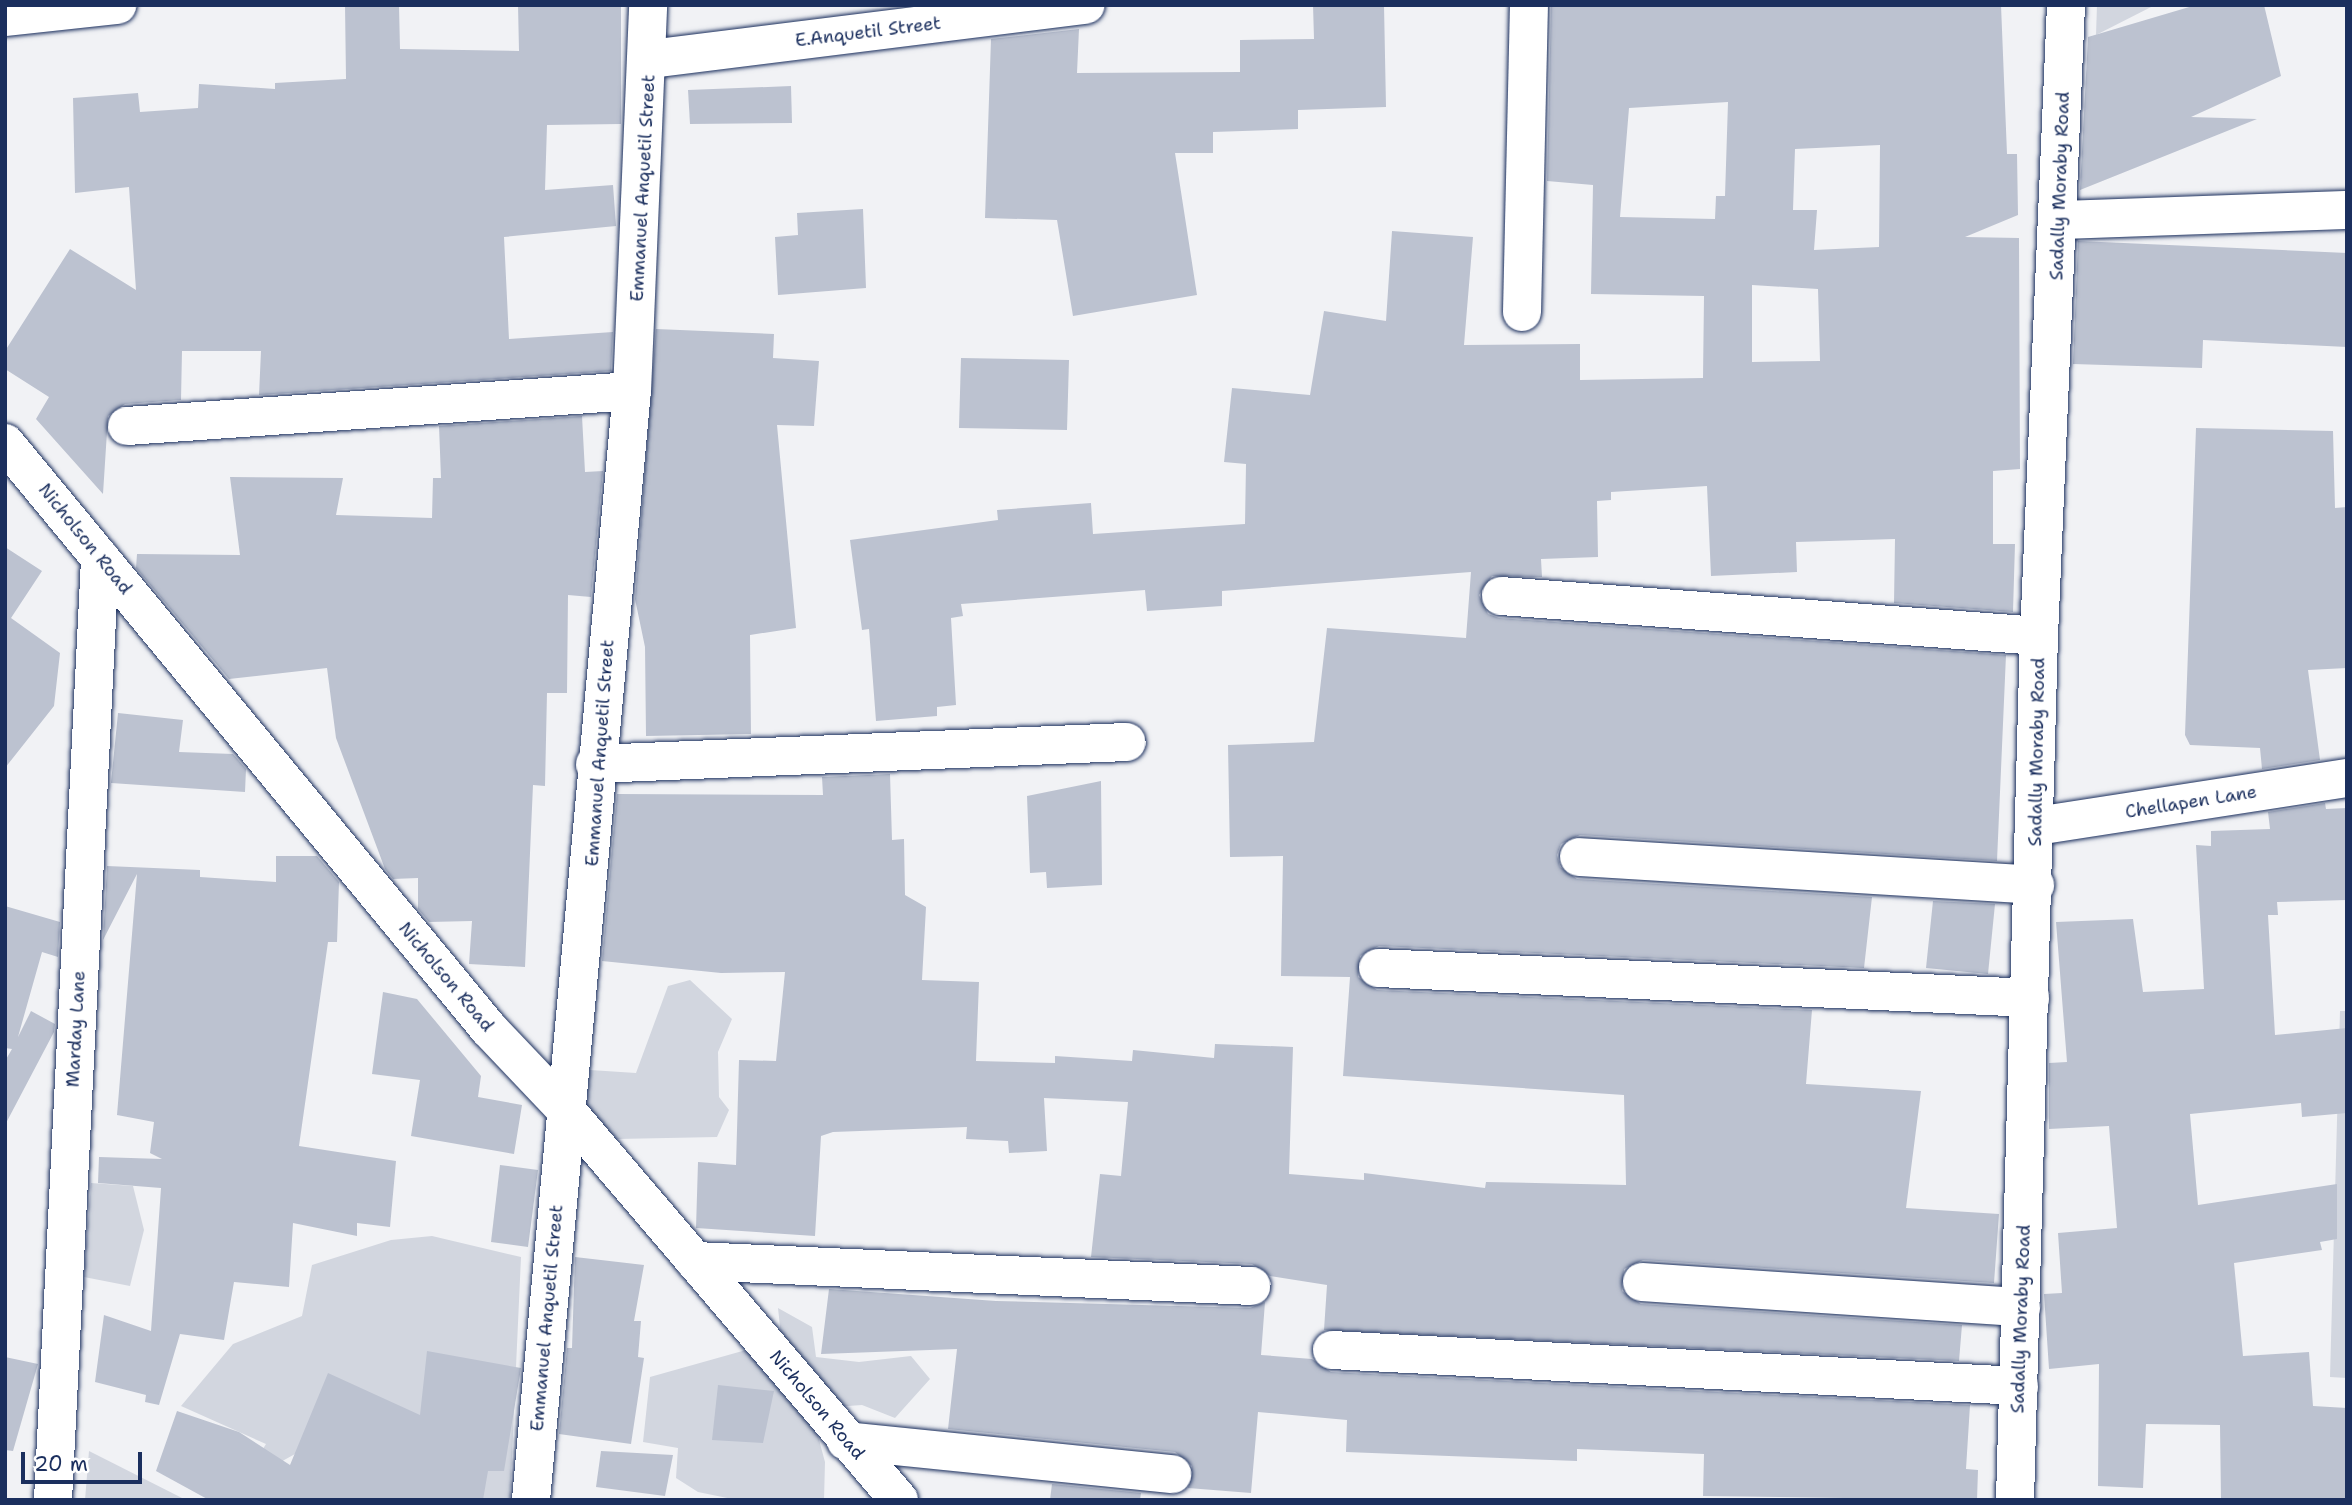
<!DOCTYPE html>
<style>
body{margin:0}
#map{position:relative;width:2352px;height:1505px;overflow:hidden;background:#f1f2f5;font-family:"Shantell Sans",sans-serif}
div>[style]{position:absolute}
.green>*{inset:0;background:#d2d6df}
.building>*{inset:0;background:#bcc2d0}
.roads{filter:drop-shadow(0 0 2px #1b2f5e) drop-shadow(0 0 2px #1b2f5e)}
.minor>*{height:38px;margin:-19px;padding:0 19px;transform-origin:19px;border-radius:19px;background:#fff}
span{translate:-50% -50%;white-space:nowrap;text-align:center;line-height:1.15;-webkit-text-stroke:5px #fff;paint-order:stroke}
.street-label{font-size:18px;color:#1b2f5e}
.frame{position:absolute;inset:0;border:7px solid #1b2f5e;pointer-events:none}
.scale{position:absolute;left:21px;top:1452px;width:121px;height:32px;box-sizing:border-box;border:4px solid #1b2f5e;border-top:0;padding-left:9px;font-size:21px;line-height:24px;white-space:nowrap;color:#1b2f5e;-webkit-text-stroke:5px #fff;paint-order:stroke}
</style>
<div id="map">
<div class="green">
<i style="clip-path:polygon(2097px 5px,2155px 5px,2096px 35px)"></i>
<i style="clip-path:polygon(690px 980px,732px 1019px,718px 1052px,719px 1097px,729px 1110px,717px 1137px,617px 1139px,585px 1109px,590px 1070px,636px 1073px,668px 986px)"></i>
<i style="clip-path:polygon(2340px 1011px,2347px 1011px,2347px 1378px,2330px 1377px)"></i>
<i style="clip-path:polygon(91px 1183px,133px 1186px,144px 1230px,130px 1286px,84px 1277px)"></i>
<i style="clip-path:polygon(432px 1236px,521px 1257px,510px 1500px,366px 1500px,295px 1454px,241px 1484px,266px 1444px,181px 1406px,233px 1344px,302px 1316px,312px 1265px,391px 1240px)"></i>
<i style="clip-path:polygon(778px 1308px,812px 1327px,816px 1357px,859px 1362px,911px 1356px,930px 1379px,895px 1418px,862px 1405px,834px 1407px,781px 1336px)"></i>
<i style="clip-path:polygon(746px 1350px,812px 1414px,825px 1462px,824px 1500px,737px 1500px,698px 1492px,676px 1478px,678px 1448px,643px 1442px,650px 1377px)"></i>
<i style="clip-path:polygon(89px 1451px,186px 1500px,85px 1500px)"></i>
</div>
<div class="building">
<i style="clip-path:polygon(345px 5px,399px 5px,400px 49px,519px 51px,518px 5px,621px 5px,621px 124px,547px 125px,545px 190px,613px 185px,616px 226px,504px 237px,509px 339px,613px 332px,611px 371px,259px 395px,261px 351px,182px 351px,181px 400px,125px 404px,108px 416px,103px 494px,36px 419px,49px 397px,5px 369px,5px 351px,70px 249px,136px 290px,129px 187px,75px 193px,73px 98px,138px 93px,140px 112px,198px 108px,199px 84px,275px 89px,275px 83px,346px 79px)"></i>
<i style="clip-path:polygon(1313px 5px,1384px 5px,1386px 107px,1298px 110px,1298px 129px,1213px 132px,1213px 153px,1175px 153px,1197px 295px,1073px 316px,1057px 220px,985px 218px,991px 39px,1079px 29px,1077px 73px,1240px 72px,1240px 40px,1314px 39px)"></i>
<i style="clip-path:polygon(evenodd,1551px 5px,2001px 5px,2007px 154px,2017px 154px,2018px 215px,1965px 237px,2019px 238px,2020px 469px,1993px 471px,1993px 544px,2015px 544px,2013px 612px,1894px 603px,1895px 539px,1796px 542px,1797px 572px,1711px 576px,1707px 486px,1611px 492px,1611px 500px,1597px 501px,1598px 557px,1541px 559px,1542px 577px,1492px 576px,1479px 595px,1488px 614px,1499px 618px,2006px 655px,1997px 861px,1580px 835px,1561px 844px,1557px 855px,1560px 867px,1577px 879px,1872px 897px,1864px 968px,1379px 946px,1360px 956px,1358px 977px,1377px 990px,1812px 1010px,1806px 1084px,1921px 1091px,1906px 1208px,1999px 1214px,1994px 1283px,1643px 1260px,1624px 1269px,1622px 1291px,1641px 1304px,1962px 1325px,1959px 1361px,1324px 1330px,1327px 1285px,1270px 1276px,1252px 1264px,1091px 1257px,1100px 1174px,1121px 1176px,1128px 1102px,1044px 1098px,1047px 1151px,1009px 1153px,1008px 1141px,966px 1139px,967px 1127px,833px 1132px,821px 1136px,815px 1236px,696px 1228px,698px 1162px,736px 1165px,739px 1060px,776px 1061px,785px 972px,721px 973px,602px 961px,617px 794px,823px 795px,822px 777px,890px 774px,892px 840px,904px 839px,905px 895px,926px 907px,922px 980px,979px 982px,976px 1061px,1055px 1063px,1055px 1056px,1132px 1061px,1133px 1050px,1214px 1058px,1215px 1044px,1293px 1047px,1289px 1174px,1364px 1180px,1364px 1173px,1485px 1188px,1486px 1182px,1626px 1185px,1624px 1095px,1343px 1076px,1350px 977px,1281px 976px,1283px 856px,1230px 857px,1228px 745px,1314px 742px,1327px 628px,1466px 638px,1471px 572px,1222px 591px,1222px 606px,1147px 611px,1145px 590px,961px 604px,963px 616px,951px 618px,956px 705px,937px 707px,937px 716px,876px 721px,869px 629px,862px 630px,850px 540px,998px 520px,997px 510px,1091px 503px,1093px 534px,1245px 524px,1246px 464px,1224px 462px,1232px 388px,1310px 395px,1324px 311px,1386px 321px,1392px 231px,1473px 237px,1464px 345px,1580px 344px,1580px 380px,1703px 378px,1704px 296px,1591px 294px,1593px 185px,1547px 181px,1551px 5px,1728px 102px,1725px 196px,1716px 196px,1715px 219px,1620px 217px,1629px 108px,1728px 102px,1551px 5px,1880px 145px,1879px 247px,1814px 250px,1817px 210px,1793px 210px,1795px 149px,1880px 145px,1551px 5px,1752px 285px,1818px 289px,1820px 361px,1752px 362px,1752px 285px)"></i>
<i style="clip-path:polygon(2196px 5px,2264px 5px,2281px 76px,2191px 117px,2257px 119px,2080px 190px,2088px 37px)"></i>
<i style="clip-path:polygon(791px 86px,792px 123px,690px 124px,688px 90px)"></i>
<i style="clip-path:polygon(863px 209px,866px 288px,778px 295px,775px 237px,798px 235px,797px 213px)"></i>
<i style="clip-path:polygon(2078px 241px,2347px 253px,2347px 347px,2203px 340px,2202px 368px,2073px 364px)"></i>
<i style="clip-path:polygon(656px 329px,774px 334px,773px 358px,819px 361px,814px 426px,777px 425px,796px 628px,750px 635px,751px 734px,646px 736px,645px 647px,635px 599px)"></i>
<i style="clip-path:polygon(961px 358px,1069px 360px,1067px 430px,959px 428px)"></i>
<i style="clip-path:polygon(582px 416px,585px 472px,603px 471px,591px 597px,568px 595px,567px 693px,547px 693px,545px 786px,533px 785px,525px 967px,469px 964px,472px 921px,429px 922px,418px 909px,418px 878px,393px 879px,385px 869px,336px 738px,327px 668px,229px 679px,136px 568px,137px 554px,240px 555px,230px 477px,343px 478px,336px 515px,432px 518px,433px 478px,441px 478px,439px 426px)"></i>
<i style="clip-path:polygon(2196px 428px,2333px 431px,2335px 508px,2347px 507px,2347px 668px,2308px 670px,2320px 760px,2262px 769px,2260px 748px,2190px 745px,2185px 735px)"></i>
<i style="clip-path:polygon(5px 547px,42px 571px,11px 618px,60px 653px,54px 706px,5px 768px)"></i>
<i style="clip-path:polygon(118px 713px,183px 720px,179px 752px,233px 754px,246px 769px,245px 792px,111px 783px)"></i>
<i style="clip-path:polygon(1101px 781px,1102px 885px,1047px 888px,1046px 872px,1030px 873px,1027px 796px)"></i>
<i style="clip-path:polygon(2325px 803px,2326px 809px,2347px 808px,2347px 900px,2277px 902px,2278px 915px,2268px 915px,2275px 1035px,2347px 1028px,2347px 1113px,2302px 1117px,2301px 1103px,2190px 1114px,2198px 1205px,2337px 1184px,2337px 1239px,2320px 1242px,2322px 1250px,2234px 1263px,2243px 1356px,2309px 1352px,2313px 1406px,2347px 1408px,2347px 1500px,2221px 1500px,2220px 1425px,2146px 1424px,2143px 1488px,2098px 1486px,2099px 1364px,2049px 1369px,2044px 1294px,2062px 1293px,2058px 1233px,2117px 1228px,2109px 1126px,2049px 1129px,2049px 1063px,2067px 1062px,2056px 922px,2133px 919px,2143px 992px,2204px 989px,2196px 845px,2211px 846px,2211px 831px,2270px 829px,2268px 812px)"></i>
<i style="clip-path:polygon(276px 856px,317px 856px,339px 882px,337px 942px,328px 942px,299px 1146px,396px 1161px,390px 1227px,357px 1223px,357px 1236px,293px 1223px,289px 1287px,234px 1282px,224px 1340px,180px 1334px,159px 1405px,145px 1402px,146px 1395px,95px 1382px,104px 1315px,151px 1331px,161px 1188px,98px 1183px,99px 1157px,162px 1159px,150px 1153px,154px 1122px,117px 1115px,137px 874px,103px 940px,107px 866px,200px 870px,200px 877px,276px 882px)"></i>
<i style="clip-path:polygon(1933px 901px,1995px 904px,1988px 974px,1926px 968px)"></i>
<i style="clip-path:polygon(5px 906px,60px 922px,58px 957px,42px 952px,18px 1037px,31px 1011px,55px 1024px,54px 1032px,5px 1125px,5px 1061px,12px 1049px,5px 1048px)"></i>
<i style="clip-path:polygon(383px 992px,417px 999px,481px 1076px,478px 1097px,522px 1105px,514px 1154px,411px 1136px,420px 1080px,372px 1074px)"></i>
<i style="clip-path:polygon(500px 1165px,538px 1170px,528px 1247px,491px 1242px)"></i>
<i style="clip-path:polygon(575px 1257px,644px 1265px,634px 1321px,641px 1321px,638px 1357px,644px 1358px,631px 1444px,559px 1434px,567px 1348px,572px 1348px)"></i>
<i style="clip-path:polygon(829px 1289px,996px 1301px,1250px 1308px,1265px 1302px,1261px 1355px,1312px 1359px,1331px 1372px,1970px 1405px,1966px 1469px,1978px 1470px,1977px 1500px,1703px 1496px,1704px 1454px,1577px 1449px,1577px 1461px,1346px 1452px,1347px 1420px,1258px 1412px,1251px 1493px,1188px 1488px,1192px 1466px,1175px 1452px,948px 1429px,957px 1349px,821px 1354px)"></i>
<i style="clip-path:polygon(427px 1351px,521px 1368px,504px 1471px,488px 1471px,483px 1500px,209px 1500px,156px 1471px,177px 1411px,239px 1432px,290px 1465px,328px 1373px,420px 1415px)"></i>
<i style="clip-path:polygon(5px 1357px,38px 1364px,13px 1451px,5px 1450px)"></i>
<i style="clip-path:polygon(718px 1385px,774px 1391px,763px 1443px,712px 1440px)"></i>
<i style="clip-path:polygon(601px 1451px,673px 1455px,665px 1496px,596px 1487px)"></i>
<i style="clip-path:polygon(1052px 1484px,1141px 1493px,1140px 1500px,1050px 1500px)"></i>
</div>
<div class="roads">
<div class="minor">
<i style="left:5px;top:17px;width:113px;rotate:-6.1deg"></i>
<i style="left:650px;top:59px;width:439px;rotate:-7.1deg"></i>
<i style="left:2060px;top:220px;width:287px;rotate:-2deg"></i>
<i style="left:1522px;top:312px;width:307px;rotate:-88.7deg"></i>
<i style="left:127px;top:426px;width:506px;rotate:-3.96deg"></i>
<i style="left:5px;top:443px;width:760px;rotate:50.45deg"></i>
<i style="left:489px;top:1029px;width:112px;rotate:46.5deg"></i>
<i style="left:566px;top:1110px;width:513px;rotate:49.51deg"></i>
<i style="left:1501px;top:596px;width:539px;rotate:4.25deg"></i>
<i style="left:595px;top:764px;width:532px;rotate:-2.37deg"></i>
<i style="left:2036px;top:826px;width:315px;rotate:-8.8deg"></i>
<i style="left:1579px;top:857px;width:457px;rotate:3.5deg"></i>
<i style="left:1378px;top:968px;width:653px;rotate:2.63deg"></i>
<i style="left:695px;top:1261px;width:557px;rotate:2.57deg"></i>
<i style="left:1642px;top:1282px;width:380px;rotate:3.8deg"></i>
<i style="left:1332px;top:1350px;width:688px;rotate:3deg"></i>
<i style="left:846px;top:1441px;width:328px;rotate:5.8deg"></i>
<i style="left:53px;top:1500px;width:943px;rotate:-87.14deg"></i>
<i style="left:531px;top:1500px;width:1114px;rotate:-84.8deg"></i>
<i style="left:632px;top:391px;width:386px;rotate:-87.6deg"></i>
<i style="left:2015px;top:1500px;width:864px;rotate:-88.41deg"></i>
<i style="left:2039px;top:636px;width:632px;rotate:-87.55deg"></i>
</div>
</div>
<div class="street-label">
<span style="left:868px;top:32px;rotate:-7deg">E.Anquetil Street</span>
<span style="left:2060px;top:186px;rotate:-88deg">Sadally Moraby Road</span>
<span style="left:643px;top:188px;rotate:-87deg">Emmanuel Anquetil Street</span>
<span style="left:85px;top:539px;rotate:51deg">Nicholson Road</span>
<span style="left:2037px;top:752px;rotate:-89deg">Sadally Moraby Road</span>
<span style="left:600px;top:753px;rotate:-86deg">Emmanuel Anquetil Street</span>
<span style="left:2191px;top:802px;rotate:-9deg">Chellapen Lane</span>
<span style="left:446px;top:977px;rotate:50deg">Nicholson Road</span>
<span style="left:76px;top:1029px;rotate:-87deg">Marday Lane</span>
<span style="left:547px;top:1318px;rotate:-85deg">Emmanuel Anquetil Street</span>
<span style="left:2021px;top:1319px;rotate:-88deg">Sadally Moraby Road</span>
<span style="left:817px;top:1405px;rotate:50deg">Nicholson Road</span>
</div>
<div class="frame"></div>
<div class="scale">20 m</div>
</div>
